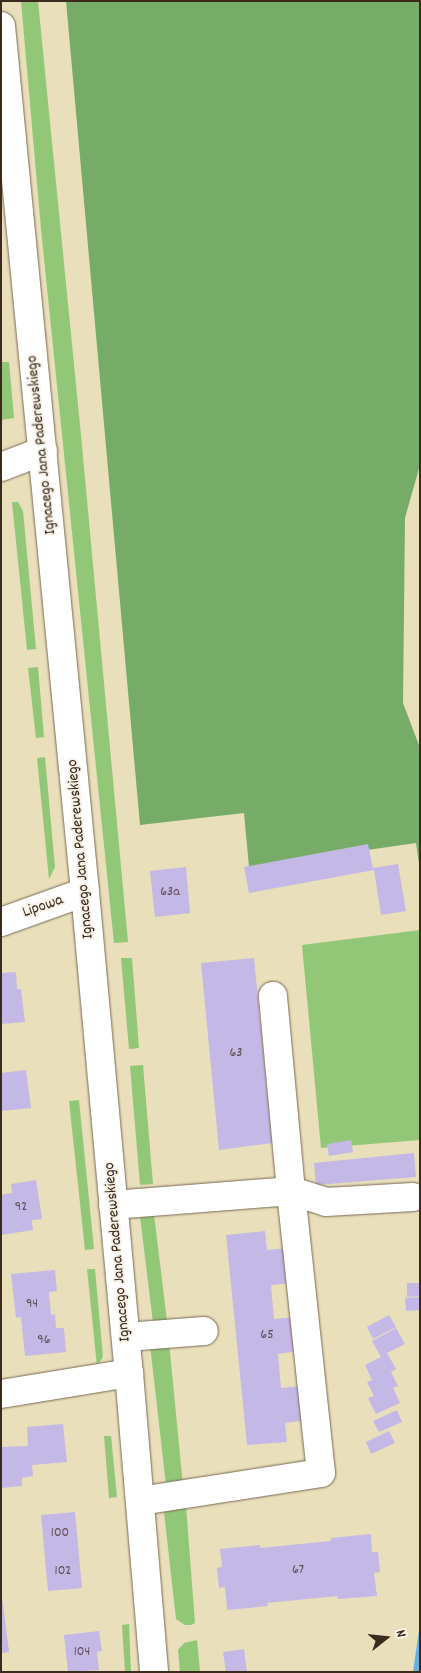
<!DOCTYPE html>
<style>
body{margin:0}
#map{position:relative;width:421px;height:1673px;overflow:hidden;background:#e9dfba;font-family:Dekko,sans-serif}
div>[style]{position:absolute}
.green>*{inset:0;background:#93c778}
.forest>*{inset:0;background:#76ac68}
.water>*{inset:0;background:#69afe0}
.building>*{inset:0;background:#c4b8e7}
.roads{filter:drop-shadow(0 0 1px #786955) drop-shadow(0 0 1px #786955)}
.minor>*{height:28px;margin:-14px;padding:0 14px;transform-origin:14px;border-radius:14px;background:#fff}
.major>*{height:28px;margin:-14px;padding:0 14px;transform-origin:14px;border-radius:14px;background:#fff}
span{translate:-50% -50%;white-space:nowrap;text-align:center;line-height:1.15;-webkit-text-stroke:4px #f7f3e8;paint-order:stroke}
.number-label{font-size:14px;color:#5d4e50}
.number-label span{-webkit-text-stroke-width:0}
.street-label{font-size:16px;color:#3b2a1e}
.frame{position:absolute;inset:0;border:2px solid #3b2a1e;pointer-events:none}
.north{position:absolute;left:361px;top:1613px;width:50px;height:50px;-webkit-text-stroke:4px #f7f3e8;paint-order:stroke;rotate:74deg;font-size:14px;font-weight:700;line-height:20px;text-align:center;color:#3b2a1e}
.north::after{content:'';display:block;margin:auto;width:18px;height:22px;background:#3b2a1e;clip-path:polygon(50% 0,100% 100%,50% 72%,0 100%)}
</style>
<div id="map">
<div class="green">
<i style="clip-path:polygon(21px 1px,38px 1px,81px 435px,128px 942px,114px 943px,41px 229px)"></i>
<i style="clip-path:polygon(1px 362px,9px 362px,14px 418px,2px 420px)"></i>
<i style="clip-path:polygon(12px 502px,18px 502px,23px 511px,36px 649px,27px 650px)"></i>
<i style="clip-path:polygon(38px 667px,44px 737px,36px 738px,28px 668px)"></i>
<i style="clip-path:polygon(45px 757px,55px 867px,49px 879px,37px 758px)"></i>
<i style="clip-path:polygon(420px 930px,420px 1140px,321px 1148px,302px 945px)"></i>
<i style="clip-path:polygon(121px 958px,132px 958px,139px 1048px,129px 1049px)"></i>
<i style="clip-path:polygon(143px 1065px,153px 1184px,140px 1185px,130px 1066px)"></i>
<i style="clip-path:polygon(79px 1100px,94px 1249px,85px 1250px,69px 1101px)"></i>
<i style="clip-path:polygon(153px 1206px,167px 1321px,153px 1323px,139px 1208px)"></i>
<i style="clip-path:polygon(87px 1269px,95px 1269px,103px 1357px,97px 1366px)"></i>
<i style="clip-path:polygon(169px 1342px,183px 1486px,166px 1485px,150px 1345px)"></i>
<i style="clip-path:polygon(104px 1436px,111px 1436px,117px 1497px,109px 1498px)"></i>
<i style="clip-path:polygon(186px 1506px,195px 1623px,191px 1625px,185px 1625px,176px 1619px,164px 1512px,175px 1507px)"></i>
<i style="clip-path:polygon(129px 1624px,131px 1672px,125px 1672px,122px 1625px)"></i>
<i style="clip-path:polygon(197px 1640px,200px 1672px,180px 1672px,178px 1650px,184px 1643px)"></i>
</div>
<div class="forest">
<i style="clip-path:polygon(66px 1px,420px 1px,420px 465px,405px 518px,403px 703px,420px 748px,420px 871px,416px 843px,249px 867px,244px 813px,140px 825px)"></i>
</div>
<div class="water">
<i style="clip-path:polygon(420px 1623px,420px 1672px,413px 1672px)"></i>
</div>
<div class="building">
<i style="clip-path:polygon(368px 844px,373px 868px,398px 864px,406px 911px,381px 915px,374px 870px,249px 893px,244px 867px)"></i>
<i style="clip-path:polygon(186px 867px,190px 913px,155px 917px,150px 871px)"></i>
<i style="clip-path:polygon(254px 958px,272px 1143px,219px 1150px,201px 963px)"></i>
<i style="clip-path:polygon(16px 972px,17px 989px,21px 989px,25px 1022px,1px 1024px,1px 973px)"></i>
<i style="clip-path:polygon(26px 1070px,31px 1108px,1px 1111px,1px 1073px)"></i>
<i style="clip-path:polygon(351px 1140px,353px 1152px,329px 1156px,327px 1144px)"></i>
<i style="clip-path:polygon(414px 1153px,416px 1177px,316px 1185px,314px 1163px)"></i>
<i style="clip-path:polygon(36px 1180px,42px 1219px,32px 1220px,33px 1230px,1px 1235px,1px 1195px,12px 1193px,11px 1184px)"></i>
<i style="clip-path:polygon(265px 1231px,267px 1250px,289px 1248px,292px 1283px,271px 1285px,274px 1319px,295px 1317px,299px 1351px,278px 1354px,281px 1388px,302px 1386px,306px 1420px,285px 1423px,287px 1442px,247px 1445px,226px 1235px)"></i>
<i style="clip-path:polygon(55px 1270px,57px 1291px,49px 1292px,51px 1315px,55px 1314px,56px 1328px,64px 1328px,66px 1352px,25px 1356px,21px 1317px,16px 1318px,11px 1274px)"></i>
<i style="clip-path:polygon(407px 1283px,420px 1283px,420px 1296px,407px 1297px)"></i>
<i style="clip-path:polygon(420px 1297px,420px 1310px,406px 1311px,405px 1298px)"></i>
<i style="clip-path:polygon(389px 1315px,396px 1327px,373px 1339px,367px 1327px)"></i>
<i style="clip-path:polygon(396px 1328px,405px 1344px,387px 1353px,396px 1369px,391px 1372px,398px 1386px,393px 1388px,400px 1403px,376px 1414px,368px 1398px,374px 1396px,367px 1382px,372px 1380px,365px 1365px,381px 1357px,372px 1341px)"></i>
<i style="clip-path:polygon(397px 1410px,402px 1422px,379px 1432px,373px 1421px)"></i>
<i style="clip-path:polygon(63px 1424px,67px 1462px,32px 1465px,33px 1476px,22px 1478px,22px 1486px,1px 1488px,1px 1447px,28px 1446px,27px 1427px)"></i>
<i style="clip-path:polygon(389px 1431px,395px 1443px,371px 1454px,366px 1442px)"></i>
<i style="clip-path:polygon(75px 1512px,82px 1588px,48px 1591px,41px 1515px)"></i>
<i style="clip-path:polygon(371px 1534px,372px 1552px,378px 1552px,380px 1572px,374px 1573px,377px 1596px,338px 1599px,337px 1596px,267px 1603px,268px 1606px,227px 1610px,225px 1587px,219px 1588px,217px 1568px,222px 1567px,220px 1549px,260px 1545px,260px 1548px,331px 1541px,331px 1538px)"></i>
<i style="clip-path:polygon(1px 1589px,9px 1652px,1px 1653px)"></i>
<i style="clip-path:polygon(99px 1631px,102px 1651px,97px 1652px,99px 1670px,68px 1672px,64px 1635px)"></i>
<i style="clip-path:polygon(244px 1649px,247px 1672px,226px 1672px,223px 1652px)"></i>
</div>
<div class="roads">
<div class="minor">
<i style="left:1px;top:467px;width:45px;rotate:-20.9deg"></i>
<i style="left:1px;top:922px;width:89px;rotate:-19.7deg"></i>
<i style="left:113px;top:1205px;width:179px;rotate:-4.5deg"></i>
<i style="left:291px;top:1191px;width:37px;rotate:17deg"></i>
<i style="left:326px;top:1202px;width:87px;rotate:-3.3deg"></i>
<i style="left:126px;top:1337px;width:78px;rotate:-4.4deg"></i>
<i style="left:1px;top:1394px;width:130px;rotate:-9.3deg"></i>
<i style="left:140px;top:1501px;width:183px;rotate:-8.8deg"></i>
<i style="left:321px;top:1473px;width:284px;rotate:-96.1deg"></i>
<i style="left:291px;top:1191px;width:196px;rotate:-95.3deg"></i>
</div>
<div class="major">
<i style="left:1px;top:26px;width:870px;rotate:84.46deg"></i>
<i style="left:85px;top:892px;width:483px;rotate:84.8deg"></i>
<i style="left:129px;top:1373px;width:300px;rotate:85.2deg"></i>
</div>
</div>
<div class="number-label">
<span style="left:170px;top:892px">63a</span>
<span style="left:236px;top:1053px">63</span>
<span style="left:21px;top:1207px">92</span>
<span style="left:32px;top:1304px">94</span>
<span style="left:267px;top:1335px">65</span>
<span style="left:44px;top:1340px">96</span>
<span style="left:60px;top:1533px">100</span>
<span style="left:298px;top:1570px">67</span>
<span style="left:63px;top:1571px">102</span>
<span style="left:82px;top:1652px">104</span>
</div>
<div class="street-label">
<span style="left:42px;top:445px;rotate:-96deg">Ignacego Jana Paderewskiego</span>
<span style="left:81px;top:849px;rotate:-95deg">Ignacego Jana Paderewskiego</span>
<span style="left:43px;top:907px;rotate:-19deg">Lipowa</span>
<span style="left:118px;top:1252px;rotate:-95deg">Ignacego Jana Paderewskiego</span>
</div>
<div class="frame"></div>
<div class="north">N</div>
</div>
